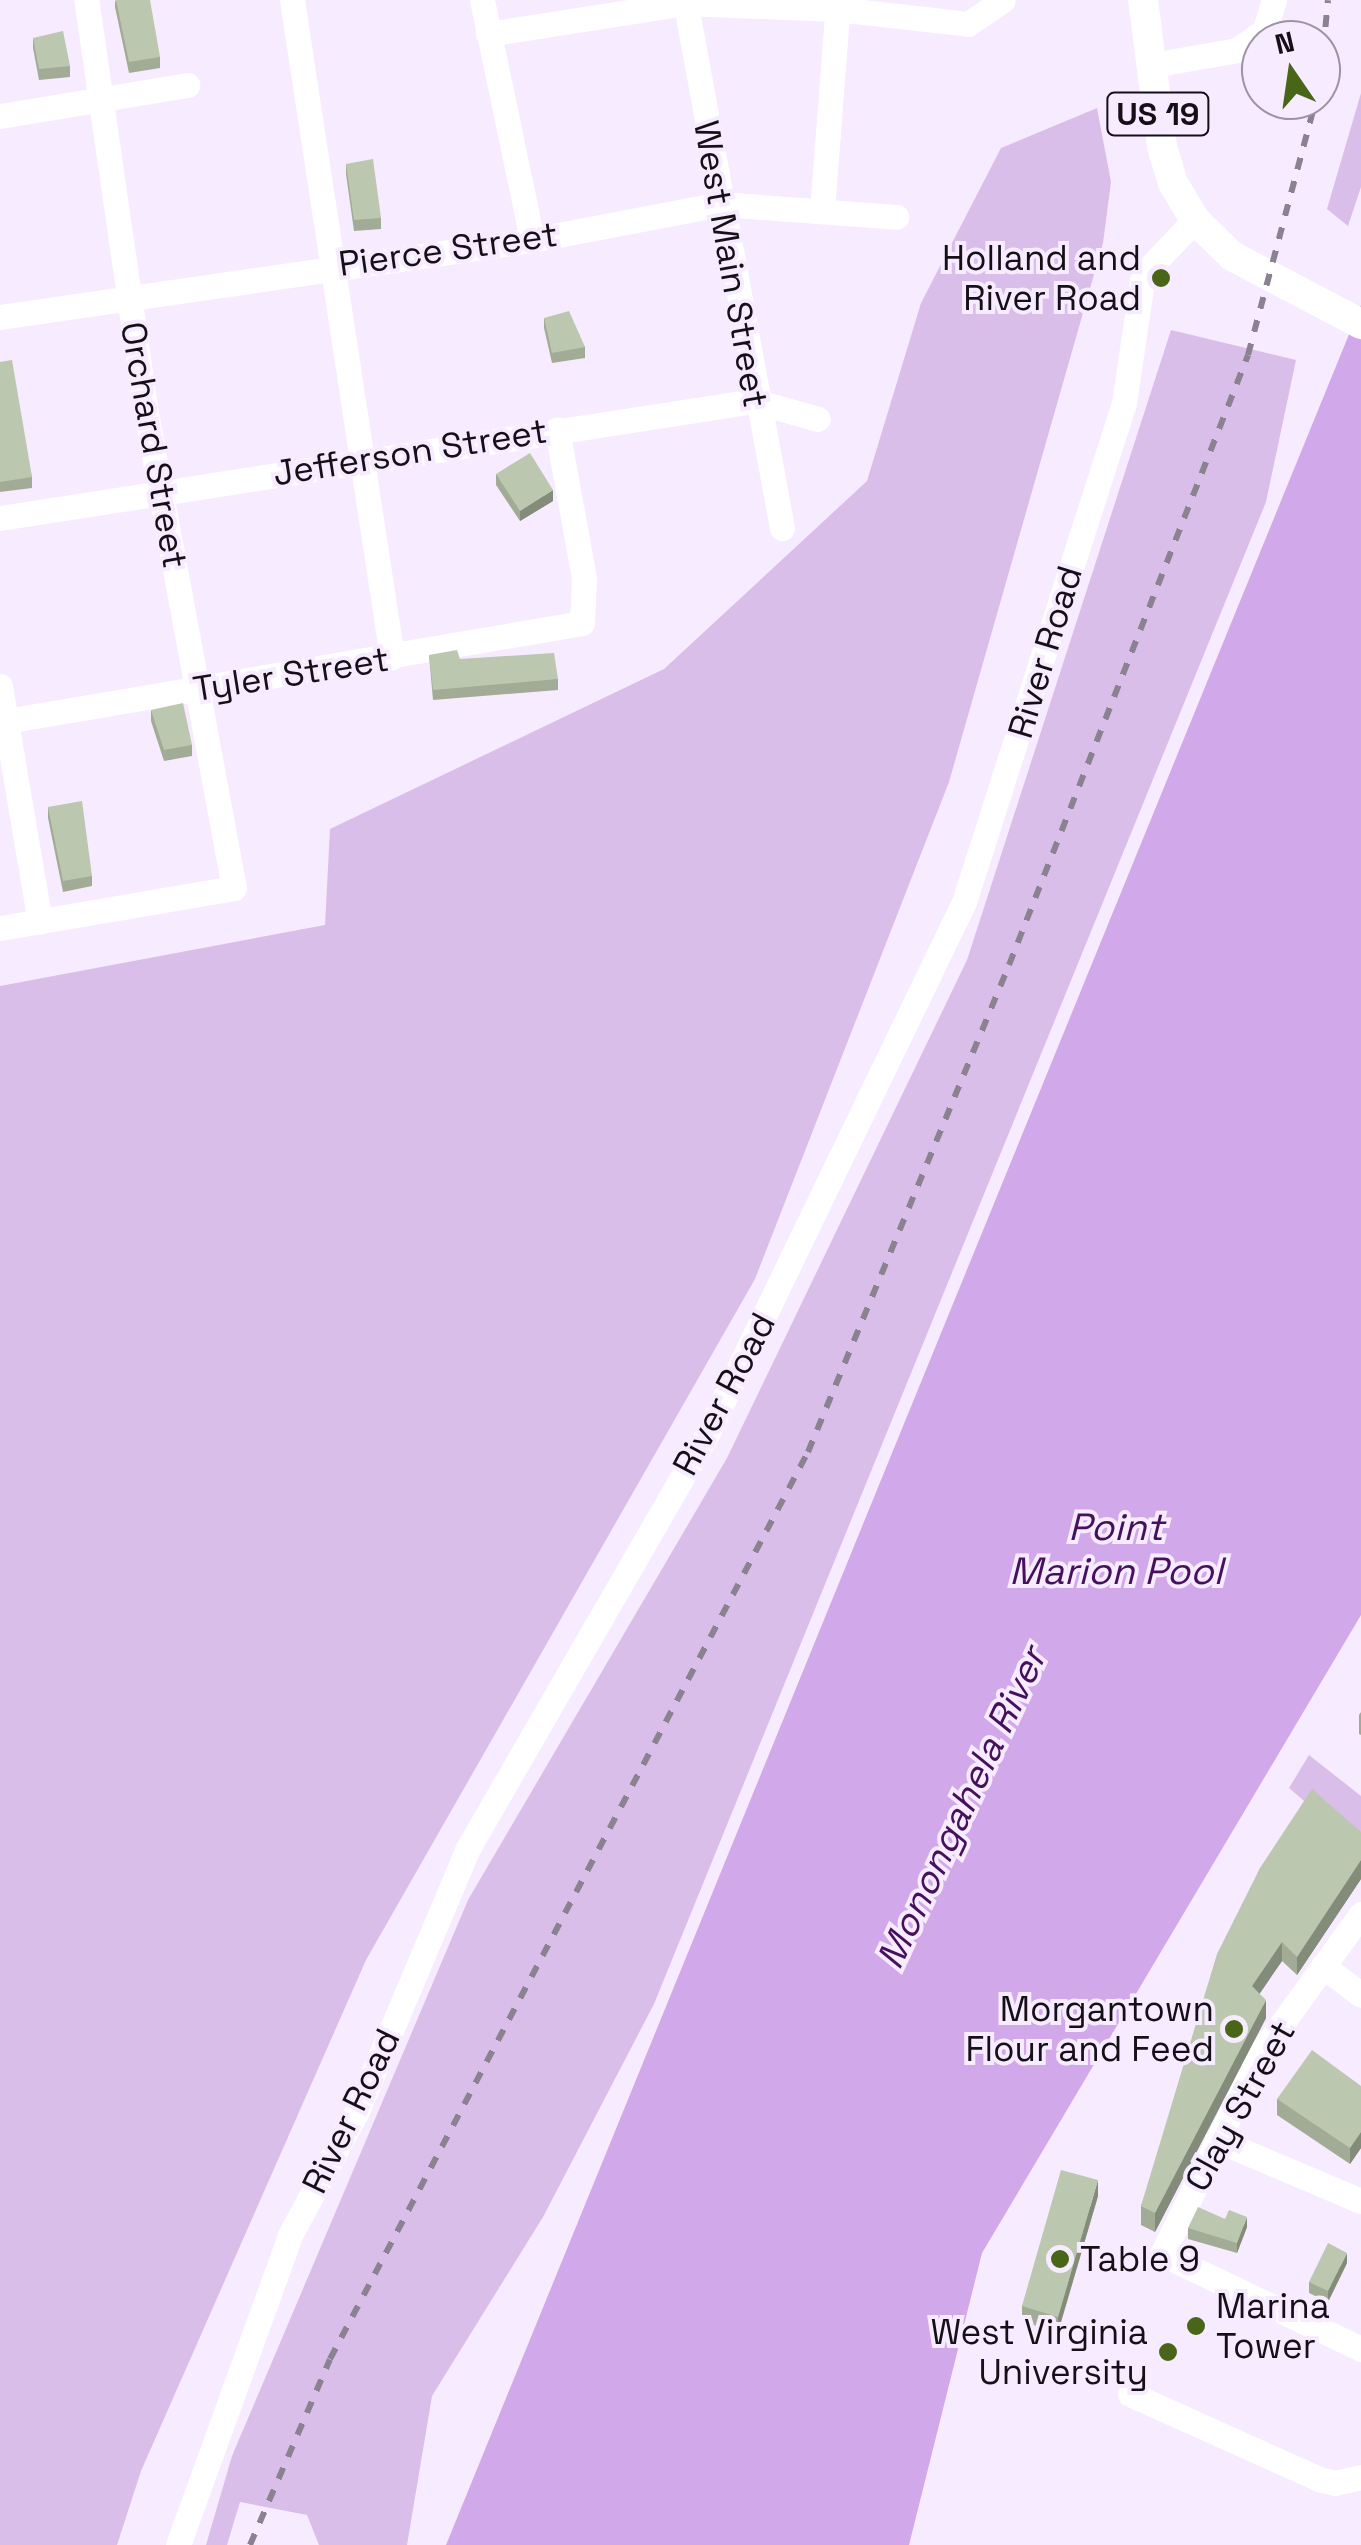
<!DOCTYPE html>
<style>
body{margin:0}
#map{position:relative;width:1361px;height:2545px;overflow:hidden;background:#f7ebff;font-family:"Space Grotesk",sans-serif}
div>[style]{position:absolute}
.green>*{inset:0;background:#d9beea}
.water>*{inset:0;background:#d1a8ea}
.minor>*{height:25px;margin:-12.5px;padding:0 12.5px;transform-origin:12.5px;border-radius:12.5px;background:#fff}
.major>*{height:30px;margin:-15px;padding:0 15px;transform-origin:15px;border-radius:15px;background:#fff}
.rail>*{height:6px;margin-top:-3px;transform-origin:0;background:repeating-linear-gradient(90deg,#8a8290 0 12px,transparent 0 24px)}
.wall>*{inset:0;background:#a1ab96}
.shaded-wall>*{inset:0;background:#838b7a}
.building>*{inset:0;background:#bbc7ae}
.dots>*{width:28px;height:28px;translate:-50% -50%;box-sizing:border-box;border:5px solid #f7ebff;border-radius:50%}
span{translate:-50% -50%;white-space:nowrap;text-align:center;line-height:1.15;-webkit-text-stroke:8px #f7ebff;paint-order:stroke}
.shield-label span{padding:2px 8px;background:#f7ebff;border:2px solid;border-radius:8px;-webkit-text-stroke-width:0}
.shield-label{font-size:32px;color:#151018;font-weight:700}
.street-label{font-size:35px;color:#151018}
.poi-label{font-size:35px;color:#151018}
.right{translate:-100% -50%;text-align:right}
.left{translate:0 -50%;text-align:left}
.water-label{font-size:38px;color:#45105d;font-style:italic}
.north{position:absolute;left:1241px;top:20px;width:100px;height:100px;box-sizing:border-box;background:#f7ebff;border:2px solid #9d93a3;border-radius:50%;rotate:347deg;font-size:28px;font-weight:700;line-height:40px;text-align:center;color:#151018}
.north::after{content:'';display:block;margin:auto;width:35px;height:45px;background:#496517;clip-path:polygon(50% 0,100% 100%,50% 72%,0 100%)}
</style>
<div id="map">
<div class="green">
<i style="clip-path:polygon(1361px 93px,1361px 187px,1348px 226px,1327px 209px)"></i>
<i style="clip-path:polygon(1097px 108px,1111px 182px,1103px 243px,949px 782px,755px 1279px,366px 1960px,141px 2471px,117px 2545px,0 2545px,0 986px,325px 925px,330px 829px,664px 669px,867px 481px,921px 303px,1001px 148px)"></i>
<i style="clip-path:polygon(1171px 330px,1296px 360px,1266px 502px,654px 2004px,543px 2217px,432px 2396px,407px 2545px,319px 2545px,307px 2515px,240px 2502px,227px 2545px,206px 2545px,232px 2456px,468px 1900px,727px 1458px,967px 960px)"></i>
<i style="clip-path:polygon(1309px 1755px,1361px 1796px,1361px 1850px,1289px 1788px)"></i>
</div>
<div class="water">
<i style="clip-path:polygon(1361px 305px,1361px 1615px,982px 2253px,909px 2545px,446px 2545px)"></i>
</div>
<div class="minor">
<i style="left:292px;top:0;width:665px;rotate:81.35deg"></i>
<i style="left:482px;top:0;width:245px;rotate:78.2deg"></i>
<i style="left:685px;top:0;width:537px;rotate:79.59deg"></i>
<i style="left:488px;top:34px;width:199px;rotate:-8.9deg"></i>
<i style="left:685px;top:3px;width:152px;rotate:2.3deg"></i>
<i style="left:837px;top:9px;width:132px;rotate:6.5deg"></i>
<i style="left:968px;top:24px;width:42px;rotate:-34.4deg"></i>
<i style="left:1152px;top:65px;width:86px;rotate:-10deg"></i>
<i style="left:1237px;top:50px;width:33px;rotate:-35deg"></i>
<i style="left:1264px;top:31px;width:33px;rotate:-72deg"></i>
<i style="left:0;top:116px;width:190px;rotate:-9.4deg"></i>
<i style="left:822px;top:210px;width:211px;rotate:-85.6deg"></i>
<i style="left:0;top:317px;width:538px;rotate:-8.24deg"></i>
<i style="left:532px;top:240px;width:192px;rotate:-10.8deg"></i>
<i style="left:721px;top:204px;width:176px;rotate:4.2deg"></i>
<i style="left:0;top:518px;width:763px;rotate:-8.82deg"></i>
<i style="left:754px;top:401px;width:66px;rotate:15.7deg"></i>
<i style="left:0;top:686px;width:239px;rotate:80.4deg"></i>
<i style="left:0;top:722px;width:590px;rotate:-9.65deg"></i>
<i style="left:582px;top:623px;width:45px;rotate:-87.5deg"></i>
<i style="left:584px;top:578px;width:151px;rotate:-100.3deg"></i>
<i style="left:0;top:928px;width:237px;rotate:-9.7deg"></i>
<i style="left:234px;top:888px;width:489px;rotate:-100.5deg"></i>
<i style="left:145px;top:407px;width:411px;rotate:-98.2deg"></i>
<i style="left:1361px;top:1914px;width:173px;rotate:125.8deg"></i>
<i style="left:1260px;top:2054px;width:223px;rotate:116.1deg"></i>
<i style="left:1162px;top:2254px;width:221px;rotate:25.5deg"></i>
<i style="left:1323px;top:1966px;width:48px;rotate:37.3deg"></i>
<i style="left:1217px;top:2140px;width:156px;rotate:23deg"></i>
<i style="left:1130px;top:2394px;width:207px;rotate:24.2deg"></i>
<i style="left:1319px;top:2479px;width:16px;rotate:14deg"></i>
<i style="left:1335px;top:2483px;width:27px;rotate:-13deg"></i>
<i style="left:178px;top:2545px;width:330px;rotate:-70.1deg"></i>
<i style="left:290px;top:2235px;width:141px;rotate:-61.6deg"></i>
<i style="left:357px;top:2111px;width:283px;rotate:-67.1deg"></i>
<i style="left:467px;top:1850px;width:480px;rotate:-60deg"></i>
<i style="left:707px;top:1434px;width:591px;rotate:-64.22deg"></i>
<i style="left:964px;top:902px;width:524px;rotate:-72.22deg"></i>
<i style="left:1124px;top:403px;width:130px;rotate:-81.6deg"></i>
<i style="left:1143px;top:274px;width:75px;rotate:-46.1deg"></i>
</div>
<div class="major">
<i style="left:1143px;top:0;width:148px;rotate:82.6deg"></i>
<i style="left:1162px;top:147px;width:38px;rotate:73deg"></i>
<i style="left:1173px;top:183px;width:43px;rotate:59.3deg"></i>
<i style="left:1195px;top:220px;width:52px;rotate:44.2deg"></i>
<i style="left:1232px;top:256px;width:146px;rotate:27.8deg"></i>
</div>
<div class="rail">
<i style="left:1321px;top:75px;width:75px;rotate:-84.7deg"></i>
<i style="left:250px;top:2545px;width:202px;rotate:-66.7deg"></i>
<i style="left:330px;top:2359px;width:1025px;rotate:-62.21deg"></i>
<i style="left:808px;top:1452px;width:527px;rotate:-67.57deg"></i>
<i style="left:1009px;top:965px;width:655px;rotate:-68.6deg"></i>
<i style="left:1248px;top:355px;width:264px;rotate:-75.1deg"></i>
</div>
<div class="wall">
<i style="clip-path:polygon(115px 0,160px 57px,160px 68px,129px 73px,115px 7px)"></i>
<i style="clip-path:polygon(33px 38px,70px 66px,70px 77px,39px 80px,33px 48px)"></i>
<i style="clip-path:polygon(346px 164px,381px 218px,381px 229px,354px 231px,346px 174px)"></i>
<i style="clip-path:polygon(544px 318px,585px 347px,585px 358px,552px 363px,544px 328px)"></i>
<i style="clip-path:polygon(0 362px,32px 477px,32px 488px,0 492px)"></i>
<i style="clip-path:polygon(496px 474px,553px 501px,520px 521px,496px 485px)"></i>
<i style="clip-path:polygon(429px 655px,460px 659px,558px 679px,558px 690px,433px 700px)"></i>
<i style="clip-path:polygon(151px 710px,192px 745px,192px 756px,164px 761px,151px 721px)"></i>
<i style="clip-path:polygon(48px 807px,92px 876px,92px 886px,63px 892px,48px 818px)"></i>
<i style="clip-path:polygon(1361px 1712px,1361px 1735px,1359px 1734px,1359px 1715px)"></i>
<i style="clip-path:polygon(1361px 1832px,1361px 1879px,1297px 1975px,1282px 1961px,1259px 1993px,1266px 2018px,1155px 2232px,1141px 2225px,1141px 2206px,1260px 1868px)"></i>
<i style="clip-path:polygon(1361px 2086px,1361px 2148px,1350px 2164px,1277px 2115px,1277px 2099px)"></i>
<i style="clip-path:polygon(1098px 2196px,1058px 2332px,1022px 2322px,1022px 2306px)"></i>
<i style="clip-path:polygon(1225px 2219px,1247px 2227px,1237px 2253px,1188px 2239px,1188px 2228px)"></i>
<i style="clip-path:polygon(1347px 2263px,1328px 2302px,1309px 2293px,1309px 2282px)"></i>
</div>
<div class="shaded-wall">
<i style="clip-path:polygon(553px 490px,553px 501px,520px 521px,520px 511px)"></i>
<i style="clip-path:polygon(1361px 1860px,1361px 1879px,1297px 1975px,1297px 1957px)"></i>
<i style="clip-path:polygon(1282px 1942px,1282px 1961px,1252px 2005px,1252px 1986px)"></i>
<i style="clip-path:polygon(1266px 2000px,1266px 2018px,1155px 2232px,1155px 2213px)"></i>
<i style="clip-path:polygon(1361px 2132px,1361px 2148px,1350px 2164px,1350px 2148px)"></i>
<i style="clip-path:polygon(1098px 2180px,1098px 2196px,1058px 2332px,1058px 2317px)"></i>
<i style="clip-path:polygon(1247px 2217px,1247px 2227px,1237px 2253px,1237px 2243px)"></i>
<i style="clip-path:polygon(1347px 2253px,1347px 2263px,1328px 2302px,1328px 2291px)"></i>
</div>
<div class="building">
<i style="clip-path:polygon(116px 0,150px 0,160px 57px,129px 62px)"></i>
<i style="clip-path:polygon(63px 31px,70px 66px,39px 69px,33px 38px)"></i>
<i style="clip-path:polygon(373px 159px,381px 218px,354px 220px,346px 164px)"></i>
<i style="clip-path:polygon(569px 311px,585px 347px,552px 353px,544px 318px)"></i>
<i style="clip-path:polygon(12px 360px,32px 477px,0 482px,0 362px)"></i>
<i style="clip-path:polygon(530px 453px,553px 490px,520px 511px,496px 474px)"></i>
<i style="clip-path:polygon(457px 650px,460px 659px,554px 653px,558px 679px,433px 690px,429px 655px)"></i>
<i style="clip-path:polygon(183px 703px,192px 745px,164px 750px,151px 710px)"></i>
<i style="clip-path:polygon(82px 801px,92px 876px,63px 881px,48px 807px)"></i>
<i style="clip-path:polygon(1312px 1789px,1361px 1832px,1361px 1860px,1297px 1957px,1282px 1942px,1252px 1986px,1266px 2000px,1155px 2213px,1141px 2206px,1217px 1954px,1260px 1868px)"></i>
<i style="clip-path:polygon(1312px 2050px,1361px 2086px,1361px 2132px,1350px 2148px,1277px 2099px)"></i>
<i style="clip-path:polygon(1061px 2170px,1098px 2180px,1058px 2317px,1022px 2306px)"></i>
<i style="clip-path:polygon(1198px 2207px,1225px 2219px,1229px 2210px,1247px 2217px,1237px 2243px,1188px 2228px)"></i>
<i style="clip-path:polygon(1328px 2243px,1347px 2253px,1328px 2291px,1309px 2282px)"></i>
</div>
<div class="dots">
<i style="left:1161px;top:278px;background:#496517"></i>
<i style="left:1234px;top:2029px;background:#496517"></i>
<i style="left:1060px;top:2259px;background:#496517"></i>
<i style="left:1196px;top:2326px;background:#496517"></i>
<i style="left:1168px;top:2352px;background:#496517"></i>
</div>
<div class="shield-label">
<span style="left:1158px;top:114px">US 19</span>
</div>
<div class="street-label">
<span style="left:448px;top:249px;rotate:-8deg">Pierce Street</span>
<span style="left:731px;top:264px;rotate:80deg">West Main Street</span>
<span style="left:154px;top:445px;rotate:80deg">Orchard Street</span>
<span style="left:410px;top:452px;rotate:-9deg">Jefferson Street</span>
<span style="left:1045px;top:652px;rotate:-73deg">River Road</span>
<span style="left:291px;top:674px;rotate:-9deg">Tyler Street</span>
<span style="left:724px;top:1394px;rotate:-62deg">River Road</span>
<span style="left:1240px;top:2106px;rotate:-61deg">Clay Street</span>
<span style="left:351px;top:2111px;rotate:-64deg">River Road</span>
</div>
<div class="poi-label">
<span class="right" style="left:1141px;top:278px">Holland and<br>River Road</span>
<span class="right" style="left:1214px;top:2029px">Morgantown<br>Flour and Feed</span>
<span class="left" style="left:1080px;top:2259px">Table 9</span>
<span class="left" style="left:1216px;top:2326px">Marina<br>Tower</span>
<span class="right" style="left:1148px;top:2352px">West Virginia<br>University</span>
</div>
<div class="water-label">
<span style="left:1116px;top:1550px">Point<br>Marion Pool</span>
<span style="left:962px;top:1808px;rotate:-65deg">Monongahela River</span>
</div>
<div class="north">N</div>
</div>
